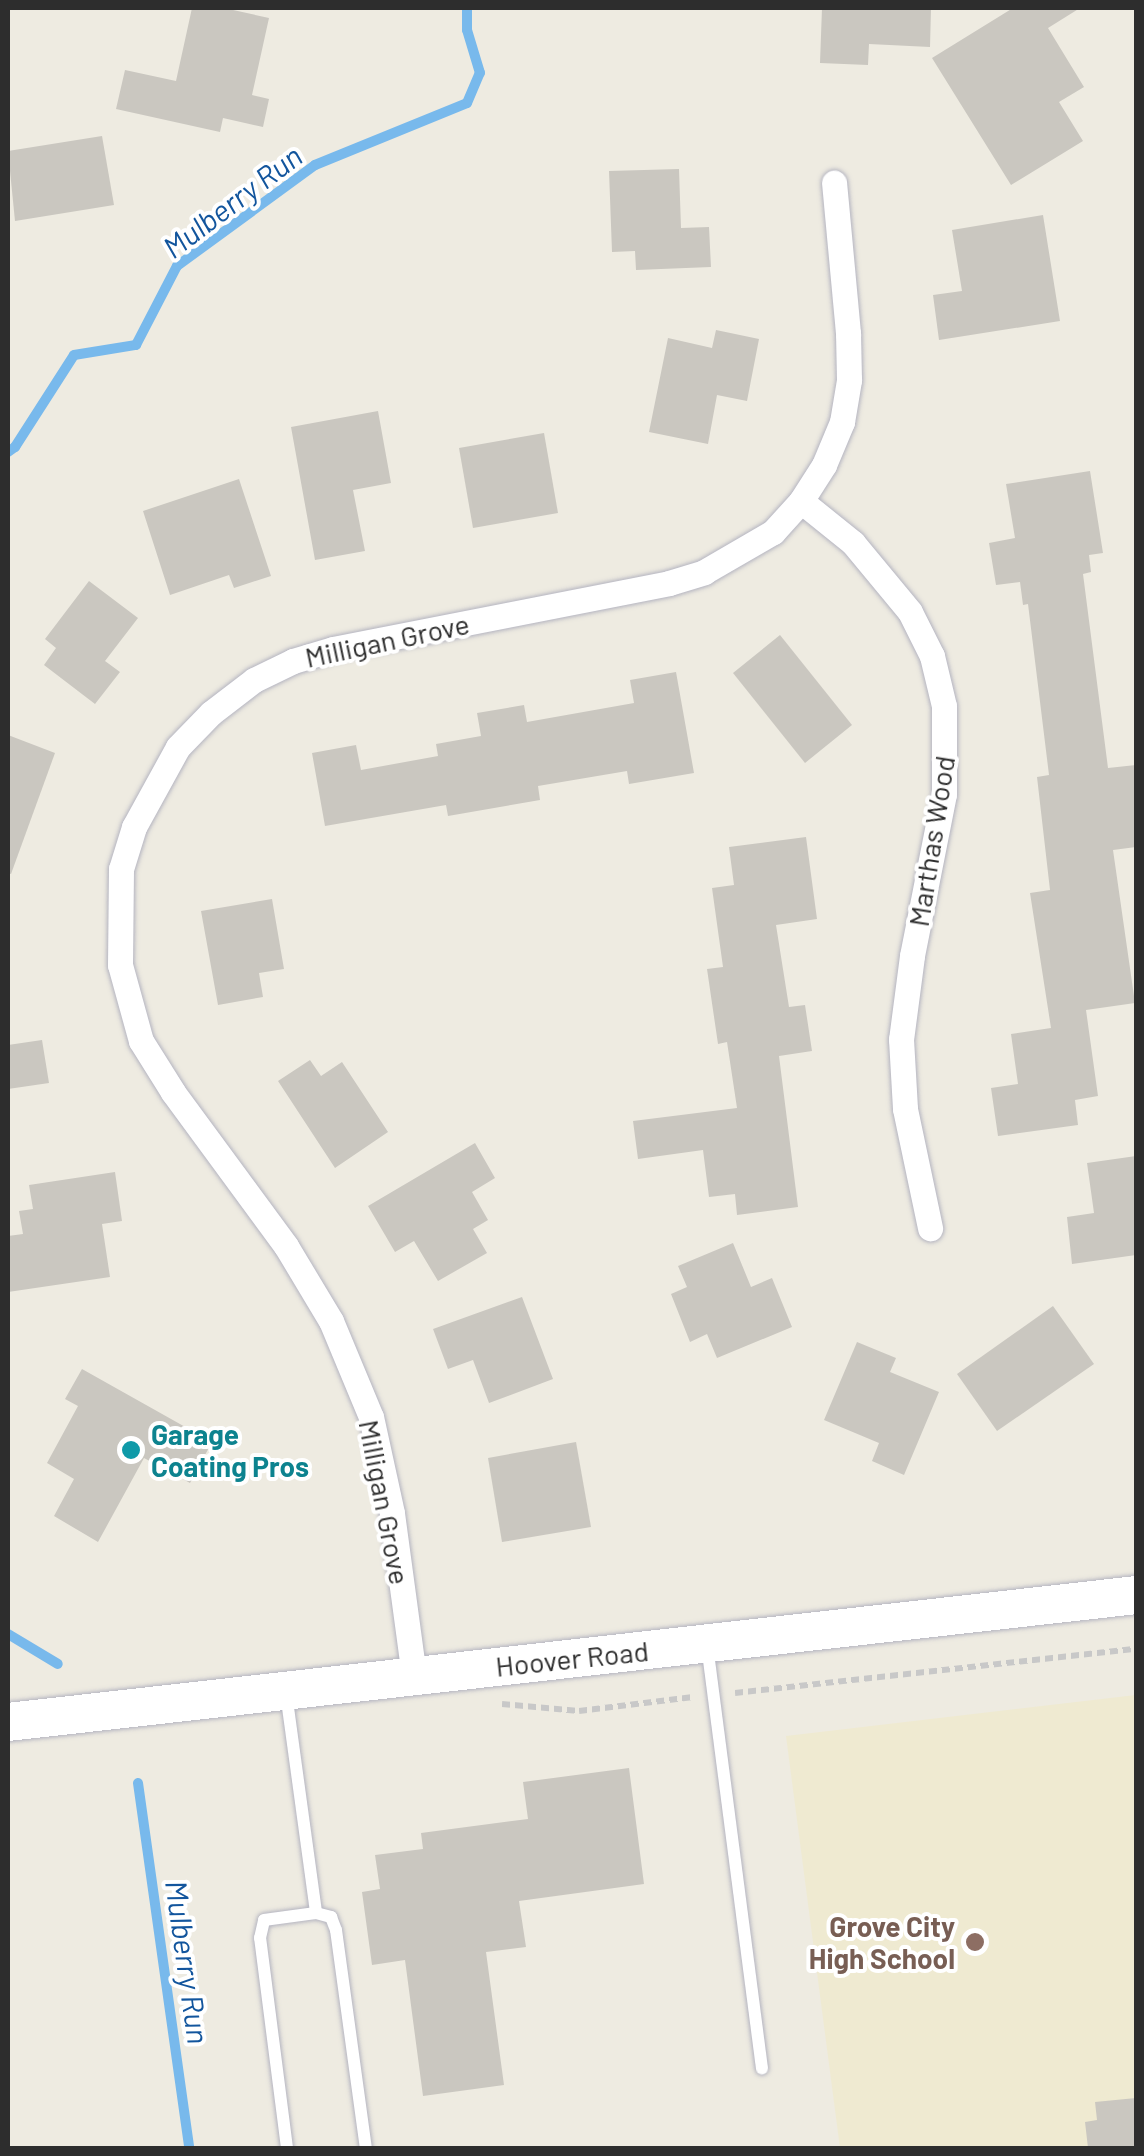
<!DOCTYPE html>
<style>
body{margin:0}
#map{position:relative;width:1144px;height:2156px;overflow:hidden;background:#eeebe1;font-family:Barlow,sans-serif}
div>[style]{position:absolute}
.education>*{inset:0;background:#efead1}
.stream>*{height:10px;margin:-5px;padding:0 5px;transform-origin:5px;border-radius:5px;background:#78b9ec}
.building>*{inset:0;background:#cac7c0}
.path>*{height:6px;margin-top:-3px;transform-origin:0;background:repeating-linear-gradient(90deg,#c8c8c8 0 8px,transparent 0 13px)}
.roads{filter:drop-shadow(0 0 2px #b4b4c0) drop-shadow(0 0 2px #b4b4c0)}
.service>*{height:12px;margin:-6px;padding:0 6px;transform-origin:6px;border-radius:6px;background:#fff}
.minor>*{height:25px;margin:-12.5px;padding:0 12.5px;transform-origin:12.5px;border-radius:12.5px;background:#fff}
.secondary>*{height:38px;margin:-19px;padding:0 19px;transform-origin:19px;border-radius:19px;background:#fff}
.dots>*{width:28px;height:28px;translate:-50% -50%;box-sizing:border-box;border:5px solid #fff;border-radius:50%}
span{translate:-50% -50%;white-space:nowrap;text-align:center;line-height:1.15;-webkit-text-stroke:8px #fff;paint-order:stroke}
.street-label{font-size:28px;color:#2d2d2d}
.culture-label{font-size:28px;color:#0d838f;font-weight:700}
.left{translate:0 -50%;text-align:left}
.education-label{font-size:28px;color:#785e54;font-weight:700}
.right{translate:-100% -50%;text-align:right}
.water-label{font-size:30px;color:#12559d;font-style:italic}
.frame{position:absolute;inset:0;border:10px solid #2d2d2d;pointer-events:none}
</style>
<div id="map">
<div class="education">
<i style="clip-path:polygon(1136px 1695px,1136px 2148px,840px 2148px,786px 1736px)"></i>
</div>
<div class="stream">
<i style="left:8px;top:452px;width:9px;rotate:-36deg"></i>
<i style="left:15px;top:447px;width:109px;rotate:-57.3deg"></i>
<i style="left:74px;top:355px;width:63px;rotate:-9.2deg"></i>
<i style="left:136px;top:345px;width:89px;rotate:-62.6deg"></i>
<i style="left:177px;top:266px;width:171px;rotate:-36.2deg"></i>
<i style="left:315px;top:165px;width:164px;rotate:-22.2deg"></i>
<i style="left:467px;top:103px;width:33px;rotate:-67deg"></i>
<i style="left:480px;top:73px;width:45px;rotate:-106.8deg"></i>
<i style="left:467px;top:30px;width:22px;rotate:-90deg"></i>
<i style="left:8px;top:1634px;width:58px;rotate:31deg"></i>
<i style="left:138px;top:1783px;width:369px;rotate:82deg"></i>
</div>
<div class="building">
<i style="clip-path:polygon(192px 8px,224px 8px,269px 18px,252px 95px,269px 99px,263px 127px,223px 118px,220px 132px,116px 109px,125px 70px,176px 81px)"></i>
<i style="clip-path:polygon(822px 8px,931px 8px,930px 47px,869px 44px,868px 65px,820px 63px)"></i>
<i style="clip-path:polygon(1013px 8px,1080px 8px,1048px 28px,1084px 87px,1059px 102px,1083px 141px,1011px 185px,932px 58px)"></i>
<i style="clip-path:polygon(102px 136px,114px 205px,15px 221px,8px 151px)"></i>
<i style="clip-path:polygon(679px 169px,681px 228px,709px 227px,711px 267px,636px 270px,635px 251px,612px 252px,609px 171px)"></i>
<i style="clip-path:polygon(1043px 215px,1060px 321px,939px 340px,933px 295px,962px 291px,952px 230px)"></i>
<i style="clip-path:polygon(716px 330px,759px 339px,747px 401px,717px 395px,708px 444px,649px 432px,668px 338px,712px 348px)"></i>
<i style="clip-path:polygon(378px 411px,391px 483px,353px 490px,365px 551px,315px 560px,291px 427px)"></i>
<i style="clip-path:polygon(544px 433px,558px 513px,473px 528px,459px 448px)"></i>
<i style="clip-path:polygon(1090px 471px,1103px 553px,1089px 555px,1091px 572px,1083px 574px,1108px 768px,1136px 765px,1136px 847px,1113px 850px,1135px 1003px,1086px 1010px,1098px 1096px,1075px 1100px,1078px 1125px,998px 1136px,991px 1088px,1018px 1084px,1011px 1034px,1051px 1028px,1030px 893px,1050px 890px,1037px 777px,1049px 775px,1028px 604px,1023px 605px,1020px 582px,996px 585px,989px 543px,1015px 538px,1006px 484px)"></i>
<i style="clip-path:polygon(239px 479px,271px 576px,234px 588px,229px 575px,170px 595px,143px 511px)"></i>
<i style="clip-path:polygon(89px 581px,138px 618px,105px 661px,120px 672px,95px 704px,44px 665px,56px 648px,45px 639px)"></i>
<i style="clip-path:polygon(780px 635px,852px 725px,805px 763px,733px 673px)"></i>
<i style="clip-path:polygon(676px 672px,694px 773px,629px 784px,627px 771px,538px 786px,540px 800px,448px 816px,446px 805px,325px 826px,312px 753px,356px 745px,361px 770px,438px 756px,436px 744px,481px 736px,477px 713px,524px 705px,527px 722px,634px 703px,630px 680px)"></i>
<i style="clip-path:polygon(8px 735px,55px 753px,11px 874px,8px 873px)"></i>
<i style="clip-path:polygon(806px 837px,817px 919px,776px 925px,789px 1007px,805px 1005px,812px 1051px,779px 1056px,798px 1207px,737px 1215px,735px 1194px,709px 1197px,703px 1150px,638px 1159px,633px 1121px,737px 1108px,727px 1042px,718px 1044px,707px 969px,723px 967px,712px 888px,734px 885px,729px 847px)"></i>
<i style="clip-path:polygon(272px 899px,284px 969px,259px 973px,263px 997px,218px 1005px,201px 911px)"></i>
<i style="clip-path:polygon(42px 1040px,49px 1083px,8px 1089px,8px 1045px)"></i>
<i style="clip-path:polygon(310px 1060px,321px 1076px,342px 1062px,388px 1132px,335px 1168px,278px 1081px)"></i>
<i style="clip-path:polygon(475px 1143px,495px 1178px,472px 1192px,488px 1220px,473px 1229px,487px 1253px,438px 1281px,414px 1241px,395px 1252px,368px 1206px)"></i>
<i style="clip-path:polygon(1136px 1156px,1136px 1255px,1072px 1264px,1067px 1217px,1094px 1213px,1087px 1163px)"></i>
<i style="clip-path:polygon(115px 1172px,122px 1221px,102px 1224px,110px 1277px,8px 1292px,8px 1236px,23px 1234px,19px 1211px,33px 1209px,29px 1185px)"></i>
<i style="clip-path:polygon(733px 1243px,751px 1287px,772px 1278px,792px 1327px,717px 1358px,707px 1334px,690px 1342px,671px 1294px,687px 1287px,678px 1266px)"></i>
<i style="clip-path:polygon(522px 1297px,553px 1379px,489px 1403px,473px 1360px,448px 1369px,433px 1329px)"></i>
<i style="clip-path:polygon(1053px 1306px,1094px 1364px,997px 1431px,957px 1374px)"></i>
<i style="clip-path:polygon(857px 1342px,896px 1358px,890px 1372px,939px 1392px,904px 1475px,872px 1461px,879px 1443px,824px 1420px)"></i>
<i style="clip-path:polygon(82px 1369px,212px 1442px,190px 1483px,144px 1458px,98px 1542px,54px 1516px,74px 1479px,47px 1463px,78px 1406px,65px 1399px)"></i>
<i style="clip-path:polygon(576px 1442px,591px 1527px,502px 1542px,488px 1458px)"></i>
<i style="clip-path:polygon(629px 1768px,644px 1884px,519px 1901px,526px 1947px,486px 1952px,504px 2085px,423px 2096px,405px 1960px,372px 1965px,362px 1892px,380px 1889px,375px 1855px,423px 1849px,421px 1833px,528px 1819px,523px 1782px)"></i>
<i style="clip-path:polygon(1136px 2098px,1136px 2148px,1088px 2148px,1085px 2122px,1097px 2120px,1095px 2102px)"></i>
</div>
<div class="path">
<i style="left:735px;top:1693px;width:403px;rotate:-6.3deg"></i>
<i style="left:502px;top:1704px;width:77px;rotate:5.2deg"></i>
<i style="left:579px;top:1711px;width:115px;rotate:-7deg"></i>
</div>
<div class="roads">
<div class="service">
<i style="left:707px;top:1645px;width:427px;rotate:82.6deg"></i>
<i style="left:286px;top:1693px;width:222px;rotate:82.2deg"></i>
<i style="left:287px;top:2148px;width:212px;rotate:-97.3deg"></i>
<i style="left:260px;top:1938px;width:18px;rotate:-77deg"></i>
<i style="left:264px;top:1920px;width:52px;rotate:-7.7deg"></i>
<i style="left:316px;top:1913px;width:16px;rotate:15deg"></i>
<i style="left:331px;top:1917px;width:14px;rotate:69deg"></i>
<i style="left:336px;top:1930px;width:220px;rotate:82.2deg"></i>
</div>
<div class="minor">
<i style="left:801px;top:501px;width:67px;rotate:38.9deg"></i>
<i style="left:853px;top:543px;width:89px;rotate:50.4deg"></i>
<i style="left:910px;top:612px;width:49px;rotate:63.4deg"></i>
<i style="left:932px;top:656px;width:51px;rotate:76.5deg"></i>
<i style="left:944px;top:706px;width:88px;rotate:90deg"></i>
<i style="left:944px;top:794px;width:165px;rotate:101.2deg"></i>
<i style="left:912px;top:956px;width:84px;rotate:97.5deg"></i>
<i style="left:901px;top:1039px;width:70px;rotate:86.7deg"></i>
<i style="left:905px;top:1109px;width:122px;rotate:78.1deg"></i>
<i style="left:414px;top:1676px;width:164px;rotate:-97.7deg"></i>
<i style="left:392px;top:1513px;width:98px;rotate:-102.3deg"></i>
<i style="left:371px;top:1417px;width:104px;rotate:-112.6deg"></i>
<i style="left:331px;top:1321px;width:87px;rotate:-121deg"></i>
<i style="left:286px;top:1246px;width:191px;rotate:-126.3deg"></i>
<i style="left:173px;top:1092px;width:60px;rotate:-122.1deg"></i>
<i style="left:141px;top:1041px;width:79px;rotate:-105.4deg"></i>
<i style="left:120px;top:965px;width:96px;rotate:-89.4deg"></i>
<i style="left:121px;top:869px;width:44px;rotate:-72.8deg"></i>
<i style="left:134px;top:827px;width:91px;rotate:-61.2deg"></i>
<i style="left:178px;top:747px;width:47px;rotate:-45.9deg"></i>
<i style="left:211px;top:713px;width:54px;rotate:-37.5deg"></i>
<i style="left:254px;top:680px;width:43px;rotate:-26deg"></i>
<i style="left:293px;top:661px;width:42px;rotate:-16.7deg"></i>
<i style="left:333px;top:649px;width:342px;rotate:-11.1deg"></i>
<i style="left:669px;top:583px;width:37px;rotate:-17deg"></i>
<i style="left:704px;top:572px;width:80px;rotate:-30.1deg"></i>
<i style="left:773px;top:532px;width:42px;rotate:-47.9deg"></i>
<i style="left:801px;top:501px;width:43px;rotate:-57.4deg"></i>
<i style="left:824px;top:465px;width:47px;rotate:-67.3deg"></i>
<i style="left:842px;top:422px;width:43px;rotate:-80.5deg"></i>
<i style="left:849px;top:380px;width:47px;rotate:-91.2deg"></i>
<i style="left:848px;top:333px;width:151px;rotate:-95.3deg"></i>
</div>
<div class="secondary">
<i style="left:8px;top:1722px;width:1135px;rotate:-6.42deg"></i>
</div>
</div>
<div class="dots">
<i style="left:131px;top:1450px;background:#0f9aa8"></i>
<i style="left:975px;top:1942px;background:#8d6e63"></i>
</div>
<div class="street-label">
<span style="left:387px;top:640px;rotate:-12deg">Milligan Grove</span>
<span style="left:931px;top:841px;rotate:-81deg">Marthas Wood</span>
<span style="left:385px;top:1502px;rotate:79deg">Milligan Grove</span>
<span style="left:572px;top:1658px;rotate:-6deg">Hoover Road</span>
</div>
<div class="culture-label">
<span class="left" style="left:151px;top:1450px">Garage<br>Coating Pros</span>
</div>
<div class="education-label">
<span class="right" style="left:955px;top:1942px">Grove City<br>High School</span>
</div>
<div class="water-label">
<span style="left:232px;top:201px;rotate:-37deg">Mulberry Run</span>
<span style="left:188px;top:1962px;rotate:82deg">Mulberry Run</span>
</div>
<div class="frame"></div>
</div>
